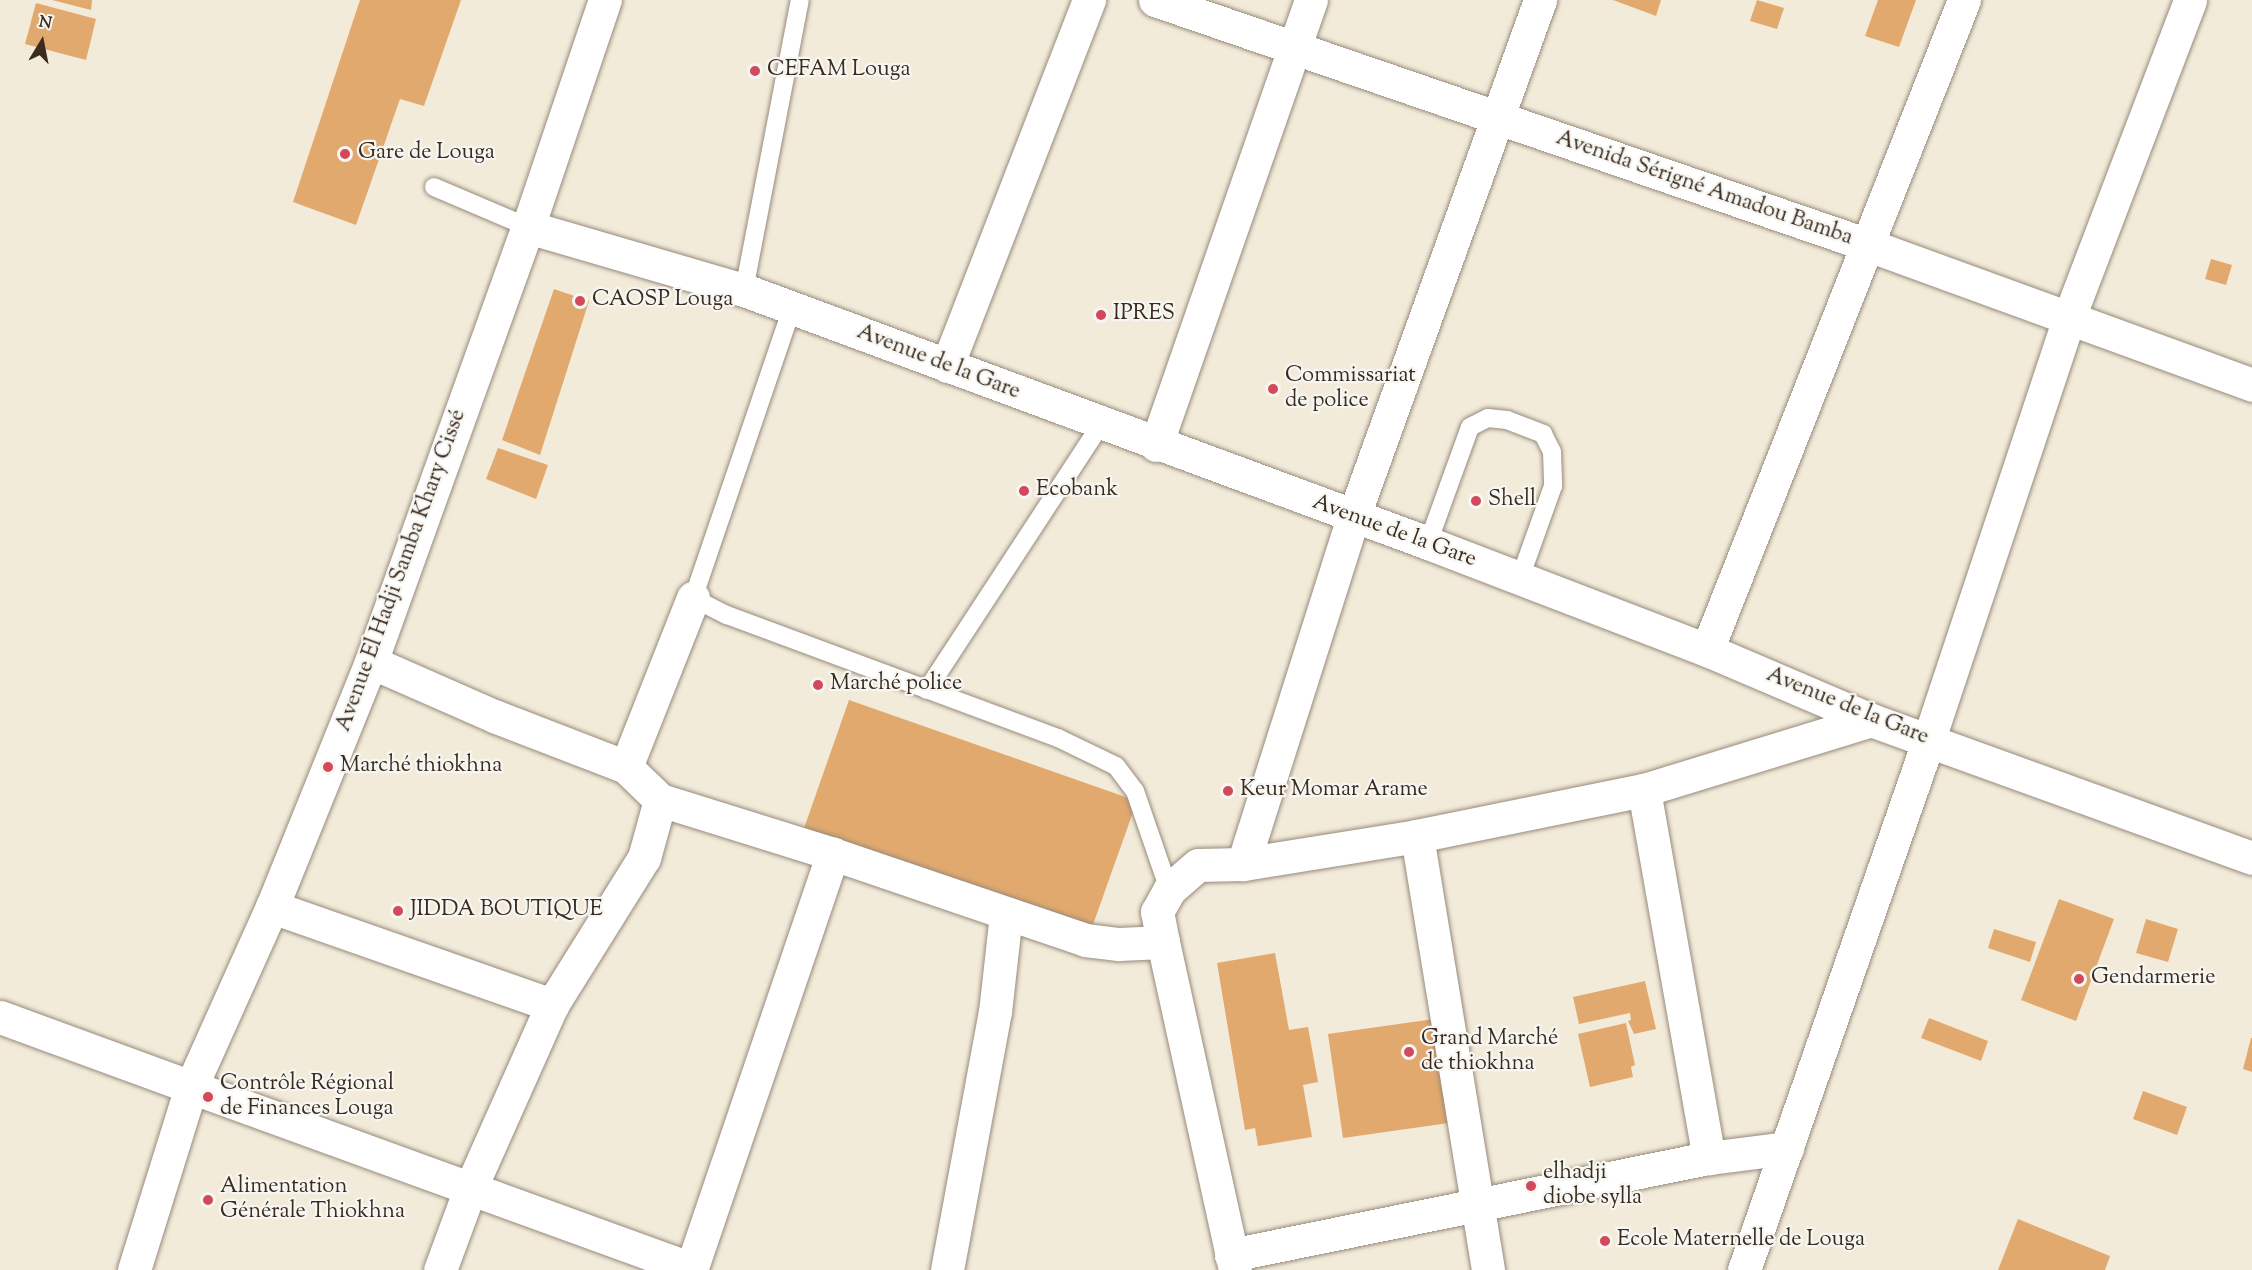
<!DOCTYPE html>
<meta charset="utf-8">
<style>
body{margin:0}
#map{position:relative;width:2252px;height:1270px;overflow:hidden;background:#f3ebda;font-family:"Sorts Mill Goudy",serif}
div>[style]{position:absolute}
.building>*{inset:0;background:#e1a96e}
.roads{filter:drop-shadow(0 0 2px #978a7c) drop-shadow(0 0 2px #978a7c)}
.lane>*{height:18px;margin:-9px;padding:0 9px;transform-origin:9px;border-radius:9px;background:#fff}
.street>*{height:33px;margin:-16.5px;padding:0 16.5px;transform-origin:16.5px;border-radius:16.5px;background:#fff}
.secondary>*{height:33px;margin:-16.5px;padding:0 16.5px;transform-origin:16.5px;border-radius:16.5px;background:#fff}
.dots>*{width:16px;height:16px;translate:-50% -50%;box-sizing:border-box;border:3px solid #f6f6f2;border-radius:50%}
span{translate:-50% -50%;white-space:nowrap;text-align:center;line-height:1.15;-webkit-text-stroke:4.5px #f6f6f2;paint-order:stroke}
.poi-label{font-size:22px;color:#3b2a1e}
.left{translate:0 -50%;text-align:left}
.street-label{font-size:22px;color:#3b2a1e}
.north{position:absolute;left:12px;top:12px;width:60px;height:60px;-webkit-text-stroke:4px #f6f6f2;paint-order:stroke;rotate:10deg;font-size:16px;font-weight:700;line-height:24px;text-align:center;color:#3b2a1e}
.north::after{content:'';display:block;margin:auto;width:21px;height:27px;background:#3b2a1e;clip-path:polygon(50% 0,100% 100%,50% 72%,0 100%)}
</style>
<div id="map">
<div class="building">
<i style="clip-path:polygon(52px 0,92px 0,91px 10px)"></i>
<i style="clip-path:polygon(360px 0,461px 0,424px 106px,400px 99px,356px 225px,293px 202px)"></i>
<i style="clip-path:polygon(1613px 0,1661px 0,1656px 16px)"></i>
<i style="clip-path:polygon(1757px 0,1784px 8px,1777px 29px,1750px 21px)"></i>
<i style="clip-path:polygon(1878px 0,1916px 0,1899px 47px,1865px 36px)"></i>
<i style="clip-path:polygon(36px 3px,96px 19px,86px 60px,25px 44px)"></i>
<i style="clip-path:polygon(2211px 259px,2232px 265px,2226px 285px,2205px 279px)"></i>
<i style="clip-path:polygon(554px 289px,589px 301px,540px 455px,502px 440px)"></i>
<i style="clip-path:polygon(498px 448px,548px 465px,536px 499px,486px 479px)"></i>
<i style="clip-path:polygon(849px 700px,1137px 801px,1090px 933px,803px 831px)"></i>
<i style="clip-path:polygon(2059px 899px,2114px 919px,2076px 1021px,2021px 1000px)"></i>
<i style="clip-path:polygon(2146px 919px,2178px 929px,2168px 962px,2136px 953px)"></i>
<i style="clip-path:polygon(1994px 929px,2036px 942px,2030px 962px,1988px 948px)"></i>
<i style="clip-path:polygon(1275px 953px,1289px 1030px,1308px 1027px,1318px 1082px,1303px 1085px,1312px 1137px,1258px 1146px,1255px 1128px,1245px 1130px,1217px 963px)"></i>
<i style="clip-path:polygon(1645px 981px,1656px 1029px,1634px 1034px,1628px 1021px,1631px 1020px,1630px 1013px,1579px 1024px,1573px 997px)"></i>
<i style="clip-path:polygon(1441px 1018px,1456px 1122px,1343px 1138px,1328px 1034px)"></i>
<i style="clip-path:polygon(1929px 1018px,1988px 1041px,1981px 1061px,1921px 1038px)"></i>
<i style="clip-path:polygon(1626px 1023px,1635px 1065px,1631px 1067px,1633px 1077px,1590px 1087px,1578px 1034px)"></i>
<i style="clip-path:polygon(2251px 1038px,2252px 1038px,2252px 1072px,2243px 1069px)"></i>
<i style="clip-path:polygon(2143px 1091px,2187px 1107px,2177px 1135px,2133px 1119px)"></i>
<i style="clip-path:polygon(2018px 1219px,2110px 1256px,2105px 1270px,1998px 1270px)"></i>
</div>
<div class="roads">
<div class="lane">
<i style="left:434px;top:187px;width:102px;rotate:23.1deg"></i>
<i style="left:744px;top:290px;width:295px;rotate:-79.1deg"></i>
<i style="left:792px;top:308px;width:306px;rotate:108.8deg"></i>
<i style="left:693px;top:598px;width:38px;rotate:27deg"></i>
<i style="left:727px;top:615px;width:353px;rotate:20.4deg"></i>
<i style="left:1058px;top:738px;width:64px;rotate:25.8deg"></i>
<i style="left:1116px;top:766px;width:31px;rotate:53deg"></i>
<i style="left:1135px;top:791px;width:105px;rotate:71deg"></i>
<i style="left:1428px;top:543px;width:123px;rotate:-70.1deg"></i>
<i style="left:1470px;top:427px;width:20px;rotate:-27deg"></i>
<i style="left:1488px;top:418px;width:19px;rotate:6deg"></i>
<i style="left:1507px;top:420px;width:39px;rotate:21deg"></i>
<i style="left:1543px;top:434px;width:20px;rotate:63deg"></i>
<i style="left:1552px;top:452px;width:34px;rotate:88deg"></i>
<i style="left:1553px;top:486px;width:98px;rotate:109.7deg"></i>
<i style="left:927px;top:690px;width:318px;rotate:-56.8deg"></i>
</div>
<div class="street">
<i style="left:1155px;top:0;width:754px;rotate:18.96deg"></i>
<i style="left:1868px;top:245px;width:409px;rotate:20deg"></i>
<i style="left:528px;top:227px;width:240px;rotate:-71.3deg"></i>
<i style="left:947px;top:366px;width:393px;rotate:-68.8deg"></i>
<i style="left:1156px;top:445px;width:471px;rotate:-70.8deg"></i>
<i style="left:1707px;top:650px;width:699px;rotate:-68.43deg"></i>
<i style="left:371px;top:662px;width:134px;rotate:23.7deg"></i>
<i style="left:494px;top:716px;width:142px;rotate:21.1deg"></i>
<i style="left:626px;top:767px;width:47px;rotate:44.1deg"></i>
<i style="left:660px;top:800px;width:181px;rotate:17.3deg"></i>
<i style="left:833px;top:854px;width:266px;rotate:18.8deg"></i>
<i style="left:1085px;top:940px;width:34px;rotate:7deg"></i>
<i style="left:1119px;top:944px;width:44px;rotate:-2.6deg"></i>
<i style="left:1163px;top:942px;width:31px;rotate:-101deg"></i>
<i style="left:1157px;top:912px;width:25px;rotate:-61deg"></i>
<i style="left:1169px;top:890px;width:38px;rotate:-41deg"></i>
<i style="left:1198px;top:865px;width:45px;rotate:-1.3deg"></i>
<i style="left:1243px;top:864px;width:176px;rotate:-9.1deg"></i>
<i style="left:1417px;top:836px;width:232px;rotate:-11.5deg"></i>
<i style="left:1644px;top:790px;width:238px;rotate:-17.1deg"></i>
<i style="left:626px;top:767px;width:182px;rotate:-68.4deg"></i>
<i style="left:1644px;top:790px;width:374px;rotate:80deg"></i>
<i style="left:1417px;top:836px;width:440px;rotate:80.7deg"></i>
<i style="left:1243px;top:864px;width:363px;rotate:-72.4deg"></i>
<i style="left:1353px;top:518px;width:551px;rotate:-70.15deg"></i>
<i style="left:272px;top:907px;width:297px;rotate:19.3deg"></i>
<i style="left:552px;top:1005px;width:201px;rotate:114deg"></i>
<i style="left:470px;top:1189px;width:86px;rotate:110.3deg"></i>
<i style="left:1163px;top:942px;width:336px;rotate:77.6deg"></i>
<i style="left:552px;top:1005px;width:173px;rotate:-58deg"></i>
<i style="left:644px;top:858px;width:60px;rotate:-74.6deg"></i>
<i style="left:1231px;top:1255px;width:488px;rotate:-11.5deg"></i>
<i style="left:1709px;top:1158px;width:79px;rotate:-7.3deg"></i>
<i style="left:134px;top:1270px;width:192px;rotate:-72.7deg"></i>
<i style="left:191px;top:1087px;width:533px;rotate:19.96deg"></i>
<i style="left:691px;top:1270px;width:440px;rotate:-71.2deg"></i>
<i style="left:947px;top:1270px;width:262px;rotate:-79.5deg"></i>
<i style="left:995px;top:1012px;width:99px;rotate:-83.6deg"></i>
<i style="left:1744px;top:1270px;width:562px;rotate:-70.79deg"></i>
<i style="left:1929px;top:739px;width:441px;rotate:-71.6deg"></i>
<i style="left:2068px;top:320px;width:342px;rotate:-69.1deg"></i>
</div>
<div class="secondary">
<i style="left:0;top:1017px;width:203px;rotate:20.1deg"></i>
<i style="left:191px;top:1087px;width:197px;rotate:-65.8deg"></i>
<i style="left:272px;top:907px;width:264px;rotate:-68deg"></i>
<i style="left:371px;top:662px;width:462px;rotate:-70.2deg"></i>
<i style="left:528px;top:227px;width:225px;rotate:16.3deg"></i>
<i style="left:744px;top:290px;width:729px;rotate:20.3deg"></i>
<i style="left:1428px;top:543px;width:299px;rotate:21deg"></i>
<i style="left:1707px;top:650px;width:178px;rotate:23.1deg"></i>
<i style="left:1871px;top:720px;width:405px;rotate:19.9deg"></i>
</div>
</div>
<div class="dots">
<i style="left:755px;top:71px;background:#d1495b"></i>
<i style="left:345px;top:154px;background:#d1495b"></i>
<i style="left:580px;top:301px;background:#d1495b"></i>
<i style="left:1101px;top:315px;background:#d1495b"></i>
<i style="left:1273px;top:389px;background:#d1495b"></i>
<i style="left:1024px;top:491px;background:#d1495b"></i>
<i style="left:1476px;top:501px;background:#d1495b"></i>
<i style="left:818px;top:685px;background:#d1495b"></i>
<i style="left:328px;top:767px;background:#d1495b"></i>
<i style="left:1228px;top:791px;background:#d1495b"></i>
<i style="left:398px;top:911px;background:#d1495b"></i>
<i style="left:2079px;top:979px;background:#d1495b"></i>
<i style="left:1409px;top:1052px;background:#d1495b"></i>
<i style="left:208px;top:1097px;background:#d1495b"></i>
<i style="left:1531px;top:1186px;background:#d1495b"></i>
<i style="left:208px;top:1200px;background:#d1495b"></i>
<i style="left:1605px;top:1241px;background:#d1495b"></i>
</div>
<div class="poi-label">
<span class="left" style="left:767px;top:71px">CEFAM Louga</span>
<span class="left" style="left:358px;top:154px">Gare de Louga</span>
<span class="left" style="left:592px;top:301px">CAOSP Louga</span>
<span class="left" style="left:1113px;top:315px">IPRES</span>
<span class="left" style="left:1285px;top:389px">Commissariat<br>de police</span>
<span class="left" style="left:1036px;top:491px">Ecobank</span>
<span class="left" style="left:1488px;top:501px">Shell</span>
<span class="left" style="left:830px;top:685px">Marché police</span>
<span class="left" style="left:340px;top:767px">Marché thiokhna</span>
<span class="left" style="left:1240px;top:791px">Keur Momar Arame</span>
<span class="left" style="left:410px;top:911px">JIDDA BOUTIQUE</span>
<span class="left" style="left:2091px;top:979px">Gendarmerie</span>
<span class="left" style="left:1421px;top:1052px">Grand Marché<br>de thiokhna</span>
<span class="left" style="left:220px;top:1097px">Contrôle Régional<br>de Finances Louga</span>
<span class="left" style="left:1543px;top:1186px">elhadji<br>diobe sylla</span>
<span class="left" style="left:220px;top:1200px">Alimentation<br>Générale Thiokhna</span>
<span class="left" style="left:1617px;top:1241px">Ecole Maternelle de Louga</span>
</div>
<div class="street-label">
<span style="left:1704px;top:189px;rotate:19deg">Avenida Sérigné Amadou Bamba</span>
<span style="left:938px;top:363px;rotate:21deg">Avenue de la Gare</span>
<span style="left:1394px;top:532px;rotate:20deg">Avenue de la Gare</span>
<span style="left:402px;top:571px;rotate:-70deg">Avenue El Hadji Samba Khary Cissé</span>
<span style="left:1847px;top:707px;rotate:22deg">Avenue de la Gare</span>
</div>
<div class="north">N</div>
</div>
